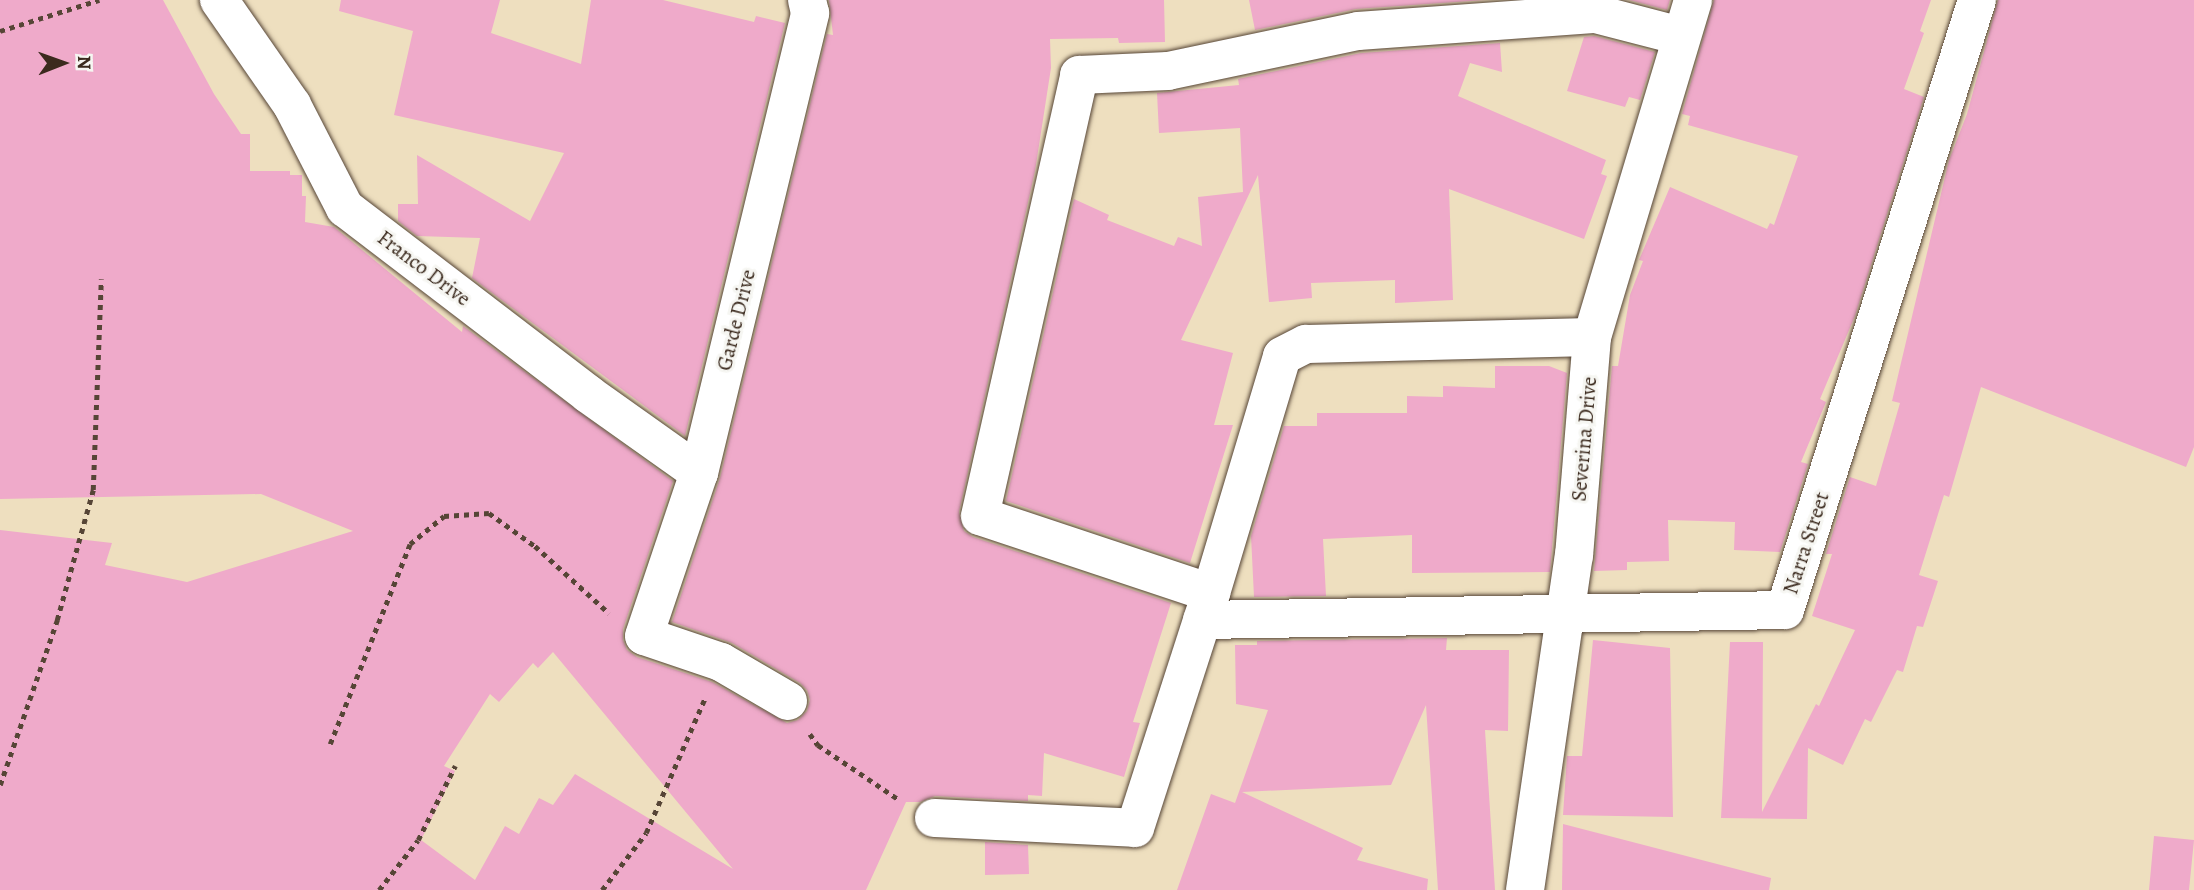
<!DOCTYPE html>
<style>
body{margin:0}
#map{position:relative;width:2194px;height:890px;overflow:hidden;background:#eedfbf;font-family:Alegreya,serif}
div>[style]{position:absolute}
.building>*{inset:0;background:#efaaca}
.path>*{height:4.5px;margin-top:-2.25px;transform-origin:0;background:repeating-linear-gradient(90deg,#564536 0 5px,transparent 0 10px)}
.roads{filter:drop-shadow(0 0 2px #564536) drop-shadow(0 0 2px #564536)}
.minor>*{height:38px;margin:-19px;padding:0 19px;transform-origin:19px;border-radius:19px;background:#fff}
span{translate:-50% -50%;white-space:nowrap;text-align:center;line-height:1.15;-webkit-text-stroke:6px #f6f6f2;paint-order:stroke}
.street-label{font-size:21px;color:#3b2a1e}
.north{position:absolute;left:28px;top:28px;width:70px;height:70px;-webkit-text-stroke:5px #f6f6f2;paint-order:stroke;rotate:89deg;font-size:19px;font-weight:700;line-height:28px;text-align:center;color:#3b2a1e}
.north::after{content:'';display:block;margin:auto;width:24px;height:32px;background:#3b2a1e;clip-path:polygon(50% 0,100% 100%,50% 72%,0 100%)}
</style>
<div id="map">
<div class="building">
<i style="clip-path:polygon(evenodd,0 0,163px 0,214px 94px,241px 134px,250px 134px,250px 171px,290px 171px,290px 175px,302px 175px,302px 196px,306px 196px,305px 222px,334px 227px,462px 332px,463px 326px,673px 481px,623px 629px,623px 640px,627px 650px,637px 657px,712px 682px,787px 723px,798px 720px,807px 711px,810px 700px,807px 690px,800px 683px,732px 643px,672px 622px,720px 478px,827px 34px,833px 35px,829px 0,1164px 0,1165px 42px,1119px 43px,1118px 38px,1050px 39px,1051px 68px,1035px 171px,959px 512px,964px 531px,973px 537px,1171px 603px,1133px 722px,1140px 723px,1124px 777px,1044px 753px,1042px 796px,1028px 795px,1028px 801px,935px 796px,920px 802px,906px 802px,866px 890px,0 890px,0 530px,112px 543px,105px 565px,187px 582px,353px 531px,261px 494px,0 499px,0 0,553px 652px,733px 869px,575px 774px,553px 805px,539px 798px,519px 834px,505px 826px,475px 880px,421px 840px,455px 771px,444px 766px,490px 694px,499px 702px,533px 663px,538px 668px,553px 652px)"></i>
<i style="clip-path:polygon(341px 0,500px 0,491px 33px,581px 64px,591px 0,663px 0,754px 22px,756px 16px,785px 23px,685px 436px,472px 278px,480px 238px,417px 236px,398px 221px,398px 204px,418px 204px,417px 155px,530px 221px,564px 153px,394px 115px,413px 31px,339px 11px)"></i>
<i style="clip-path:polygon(1249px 0,1485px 0,1356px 9px,1255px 30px)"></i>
<i style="clip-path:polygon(1629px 0,1670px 0,1667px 10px)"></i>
<i style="clip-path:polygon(1714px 0,1931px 0,1920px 31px,1924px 33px,1904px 89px,1924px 97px,1855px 316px,1820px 399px,1826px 402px,1801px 462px,1808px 464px,1780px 552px,1734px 550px,1735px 522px,1668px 520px,1669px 561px,1627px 562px,1627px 570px,1594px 571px,1612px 366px,1618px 366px,1630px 295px,1643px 261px,1639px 260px,1670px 187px,1767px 229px,1770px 223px,1774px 225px,1798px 156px,1688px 125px,1690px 116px,1682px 114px)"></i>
<i style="clip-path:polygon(1998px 0,2194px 0,2194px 447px,2186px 467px,1981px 387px,1949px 497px,1944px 495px,1919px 575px,1938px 581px,1923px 627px,1917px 626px,1903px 672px,1897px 670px,1871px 722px,1865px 719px,1843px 765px,1808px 748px,1807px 819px,1721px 818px,1730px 642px,1763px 642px,1762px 812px,1816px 704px,1819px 706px,1855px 630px,1812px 616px,1832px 554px,1826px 554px,1850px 477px,1876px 486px,1900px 403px,1892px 401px,1949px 160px,1967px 114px)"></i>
<i style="clip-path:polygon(1594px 36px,1655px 52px,1640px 100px,1629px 97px,1625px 107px,1567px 91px,1584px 37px)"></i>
<i style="clip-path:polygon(1500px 43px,1502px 72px,1470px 63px,1458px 96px,1606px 160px,1601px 174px,1607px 176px,1584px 239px,1449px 189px,1453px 300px,1395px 303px,1395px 280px,1311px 283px,1312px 298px,1269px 302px,1258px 175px,1181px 340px,1233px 353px,1214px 425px,1233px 425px,1190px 563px,1006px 501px,1074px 199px,1109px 215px,1107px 220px,1174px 246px,1178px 237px,1202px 246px,1198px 197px,1243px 192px,1240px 128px,1159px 133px,1157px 93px,1239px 85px,1238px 79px,1361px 53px)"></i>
<i style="clip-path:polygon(1495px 366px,1549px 366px,1567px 373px,1550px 572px,1412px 573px,1412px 535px,1323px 539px,1326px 596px,1254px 597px,1251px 536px,1284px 426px,1317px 426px,1317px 413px,1407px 413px,1407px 396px,1443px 397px,1443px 386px,1495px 388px)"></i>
<i style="clip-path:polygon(1447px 638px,1446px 650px,1509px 650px,1508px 731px,1485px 730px,1495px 890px,1438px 890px,1426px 705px,1391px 785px,1242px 792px,1363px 848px,1357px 860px,1428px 879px,1427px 890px,1177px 890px,1211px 794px,1235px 803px,1268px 710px,1236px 704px,1235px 645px,1257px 645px,1257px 641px)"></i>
<i style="clip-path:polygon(1593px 640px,1670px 648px,1673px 817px,1563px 815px,1567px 756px,1582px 756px)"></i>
<i style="clip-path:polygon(1563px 824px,1771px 878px,1769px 890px,1562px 890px)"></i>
<i style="clip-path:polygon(2154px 836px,2194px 840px,2189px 890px,2149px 890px)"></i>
<i style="clip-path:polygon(985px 842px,1028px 845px,1029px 874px,985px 875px)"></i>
</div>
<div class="path">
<i style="left:0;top:31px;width:104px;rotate:-17.4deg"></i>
<i style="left:810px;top:734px;width:14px;rotate:54deg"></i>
<i style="left:818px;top:745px;width:97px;rotate:34deg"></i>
<i style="left:330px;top:744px;width:215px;rotate:-68.2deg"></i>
<i style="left:410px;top:544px;width:44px;rotate:-39.5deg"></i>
<i style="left:444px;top:516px;width:45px;rotate:-3.8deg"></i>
<i style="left:489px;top:513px;width:57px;rotate:35.7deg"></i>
<i style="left:535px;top:546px;width:100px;rotate:42.2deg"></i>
<i style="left:0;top:785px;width:175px;rotate:-70.9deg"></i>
<i style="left:57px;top:620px;width:135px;rotate:-74.5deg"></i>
<i style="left:93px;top:490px;width:211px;rotate:-87.8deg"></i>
<i style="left:379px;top:890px;width:63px;rotate:-52deg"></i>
<i style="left:418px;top:840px;width:83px;rotate:-63.4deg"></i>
<i style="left:602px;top:890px;width:72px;rotate:-52.3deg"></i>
<i style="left:646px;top:833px;width:147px;rotate:-66.4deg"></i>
</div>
<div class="roads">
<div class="minor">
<i style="left:219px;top:0;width:128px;rotate:55.2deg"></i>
<i style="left:292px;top:105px;width:116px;rotate:62.8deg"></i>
<i style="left:345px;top:208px;width:306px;rotate:37.4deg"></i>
<i style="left:588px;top:394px;width:136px;rotate:35.4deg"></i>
<i style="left:1211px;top:593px;width:243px;rotate:-161.6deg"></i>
<i style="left:980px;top:516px;width:452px;rotate:-77.3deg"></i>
<i style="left:1079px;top:75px;width:89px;rotate:-2.6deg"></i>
<i style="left:1168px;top:71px;width:194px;rotate:-11.9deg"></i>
<i style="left:1358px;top:31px;width:239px;rotate:-4.1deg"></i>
<i style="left:1596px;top:14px;width:88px;rotate:14.5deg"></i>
<i style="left:1202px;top:620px;width:583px;rotate:-0.98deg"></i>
<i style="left:1785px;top:610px;width:640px;rotate:-72.53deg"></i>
<i style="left:788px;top:701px;width:78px;rotate:-149.8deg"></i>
<i style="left:721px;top:662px;width:81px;rotate:-161.3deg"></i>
<i style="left:644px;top:636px;width:172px;rotate:-71.4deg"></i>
<i style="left:699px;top:473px;width:473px;rotate:-76.4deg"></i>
<i style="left:810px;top:13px;width:13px;rotate:-103deg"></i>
<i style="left:934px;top:818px;width:201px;rotate:2.8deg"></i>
<i style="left:1135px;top:828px;width:247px;rotate:-72.1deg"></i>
<i style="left:1211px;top:593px;width:247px;rotate:-73.3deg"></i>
<i style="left:1282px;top:356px;width:27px;rotate:-27deg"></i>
<i style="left:1306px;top:344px;width:286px;rotate:-1.4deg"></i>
<i style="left:1525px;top:890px;width:338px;rotate:-81.7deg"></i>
<i style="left:1574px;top:556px;width:220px;rotate:-85.3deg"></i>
<i style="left:1592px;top:337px;width:352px;rotate:-73.3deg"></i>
</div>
</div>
<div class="street-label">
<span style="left:424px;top:268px;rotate:37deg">Franco Drive</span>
<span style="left:736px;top:320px;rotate:-76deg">Garde Drive</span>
<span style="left:1584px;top:439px;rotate:-85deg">Severina Drive</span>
<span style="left:1806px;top:543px;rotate:-72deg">Narra Street</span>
</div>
<div class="north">N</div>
</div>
